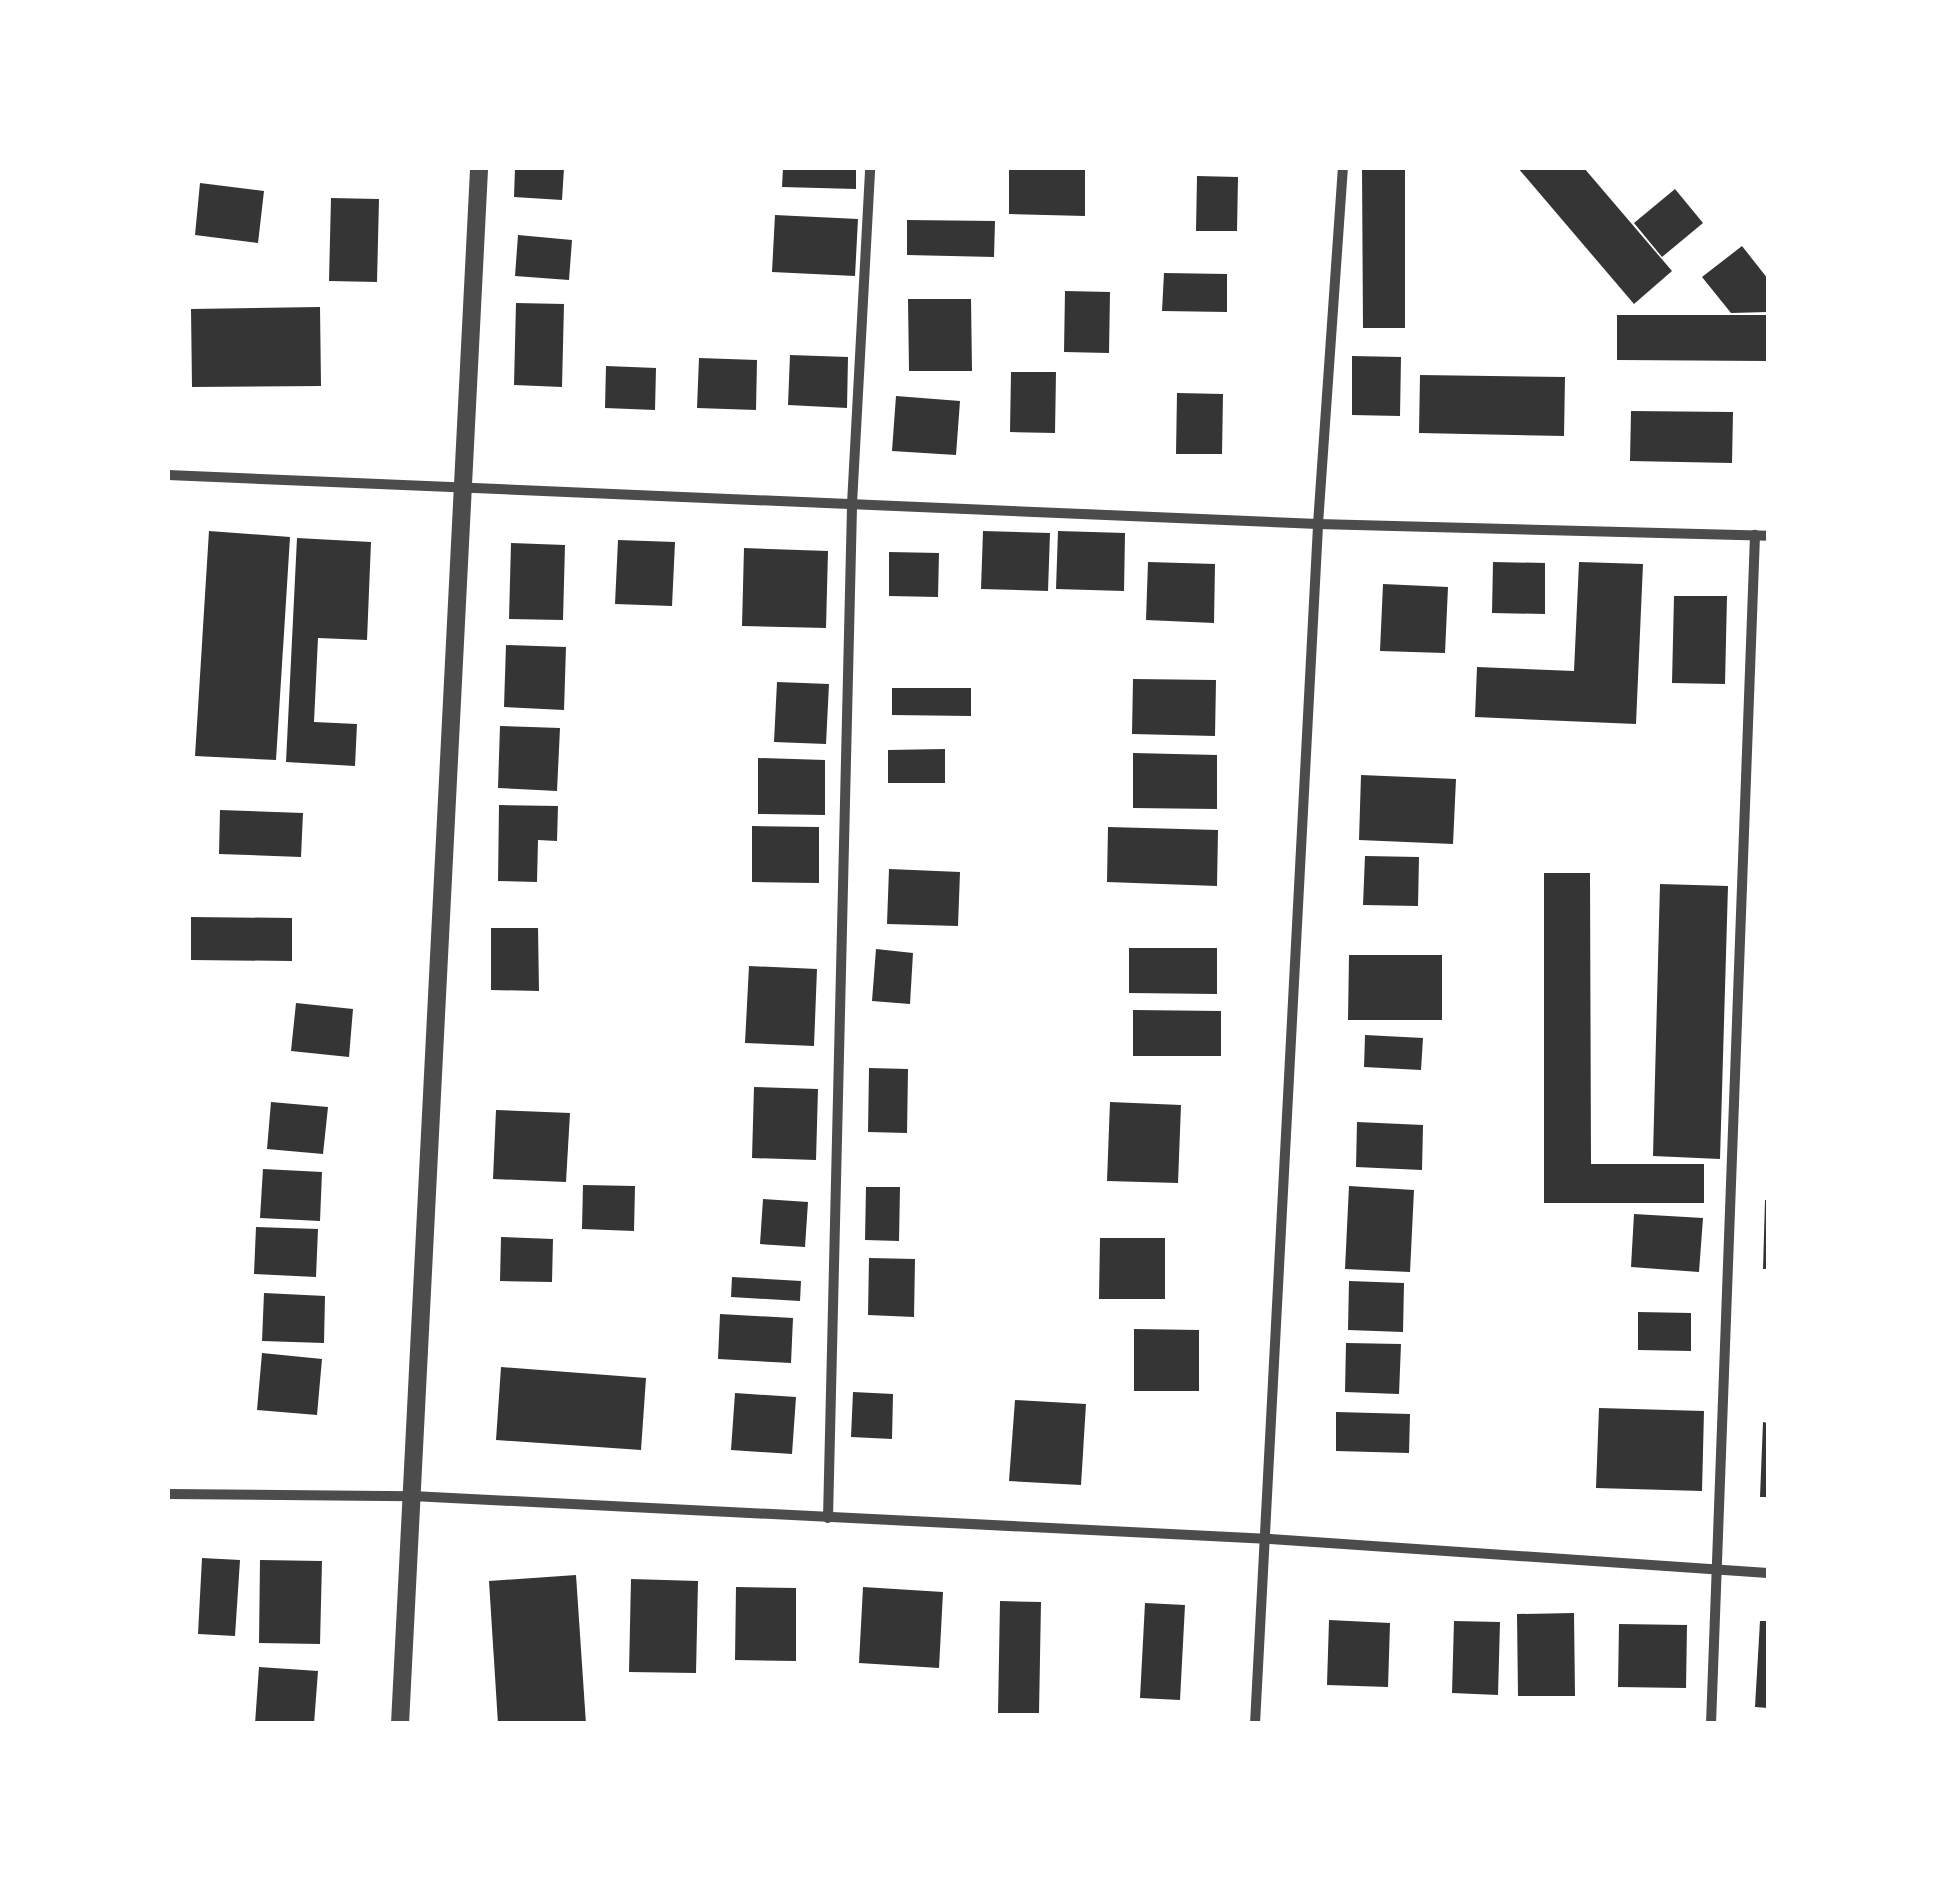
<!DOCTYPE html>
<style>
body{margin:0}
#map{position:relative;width:1936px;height:1891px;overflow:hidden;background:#fff;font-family:"PT Sans",sans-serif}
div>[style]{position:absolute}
.building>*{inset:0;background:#353535}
.minor>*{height:10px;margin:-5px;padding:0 5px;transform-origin:5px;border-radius:5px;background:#4c4c4c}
.tertiary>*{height:18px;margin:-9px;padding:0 9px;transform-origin:9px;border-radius:9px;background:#4c4c4c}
span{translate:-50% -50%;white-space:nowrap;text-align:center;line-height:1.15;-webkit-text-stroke:9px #fff;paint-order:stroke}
.frame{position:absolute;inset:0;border:170px solid #fff;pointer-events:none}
</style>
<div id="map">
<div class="building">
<i style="clip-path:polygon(515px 168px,564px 168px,562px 200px,514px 197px)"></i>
<i style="clip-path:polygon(783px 168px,856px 168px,856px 189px,782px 187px)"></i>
<i style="clip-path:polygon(1009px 168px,1085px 168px,1085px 216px,1009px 214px)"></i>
<i style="clip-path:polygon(1362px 168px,1405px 168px,1405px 328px,1363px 328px)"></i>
<i style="clip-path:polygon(1518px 168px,1584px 168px,1672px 271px,1634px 304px)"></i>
<i style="clip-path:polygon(1197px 176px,1238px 177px,1237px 231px,1196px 231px)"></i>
<i style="clip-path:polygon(200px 183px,264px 191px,258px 243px,195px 235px)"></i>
<i style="clip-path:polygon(1675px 189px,1703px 223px,1662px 257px,1634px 223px)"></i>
<i style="clip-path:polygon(331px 198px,379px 199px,377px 282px,329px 281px)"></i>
<i style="clip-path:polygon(775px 215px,858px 219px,855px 276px,772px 272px)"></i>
<i style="clip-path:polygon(907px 220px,995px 221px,994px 257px,907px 255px)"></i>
<i style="clip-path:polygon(518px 235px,572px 240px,569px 280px,515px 276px)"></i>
<i style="clip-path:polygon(1742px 246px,1768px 279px,1768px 312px,1731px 313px,1702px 277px)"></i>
<i style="clip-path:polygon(1164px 273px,1227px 274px,1227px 312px,1162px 311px)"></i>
<i style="clip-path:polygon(1065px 291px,1110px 292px,1109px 353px,1064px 352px)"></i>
<i style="clip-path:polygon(908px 299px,971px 299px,972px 371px,909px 371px)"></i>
<i style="clip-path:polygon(516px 303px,564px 304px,562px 387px,514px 385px)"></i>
<i style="clip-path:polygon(320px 307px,321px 386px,192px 387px,191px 309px)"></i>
<i style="clip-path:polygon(1617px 315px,1768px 315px,1768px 361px,1617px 360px)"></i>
<i style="clip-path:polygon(790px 355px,848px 357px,847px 408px,788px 405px)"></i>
<i style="clip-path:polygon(1352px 356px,1401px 357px,1400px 416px,1352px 415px)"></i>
<i style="clip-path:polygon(699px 358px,757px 360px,756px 410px,697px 408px)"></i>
<i style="clip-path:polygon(606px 366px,656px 368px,655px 410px,605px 408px)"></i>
<i style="clip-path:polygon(1011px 372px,1056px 372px,1055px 433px,1010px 432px)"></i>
<i style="clip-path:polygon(1420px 375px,1565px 377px,1564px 436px,1419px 433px)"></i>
<i style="clip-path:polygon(1177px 393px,1223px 394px,1222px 454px,1176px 454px)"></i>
<i style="clip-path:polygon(896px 396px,960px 401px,956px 455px,892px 451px)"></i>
<i style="clip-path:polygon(1631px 411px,1733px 412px,1732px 463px,1630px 461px)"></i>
<i style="clip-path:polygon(209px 531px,290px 537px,276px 760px,195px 756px)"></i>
<i style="clip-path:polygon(983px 531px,1050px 533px,1048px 591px,981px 589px)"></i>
<i style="clip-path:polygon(1058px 531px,1125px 533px,1124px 591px,1056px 589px)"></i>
<i style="clip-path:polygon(297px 538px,371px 542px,367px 640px,318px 638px,314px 722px,357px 724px,355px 766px,286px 762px)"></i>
<i style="clip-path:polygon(618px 540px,675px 542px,672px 606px,615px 604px)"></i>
<i style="clip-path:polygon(511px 543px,565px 545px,563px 620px,509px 619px)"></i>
<i style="clip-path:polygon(744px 548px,828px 551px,826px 628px,742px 626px)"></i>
<i style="clip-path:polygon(889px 552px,939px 553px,938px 597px,889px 596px)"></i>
<i style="clip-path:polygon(1148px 562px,1215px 564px,1214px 623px,1146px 620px)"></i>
<i style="clip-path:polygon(1493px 562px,1545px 563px,1545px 614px,1492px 613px)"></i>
<i style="clip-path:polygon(1579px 562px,1643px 564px,1636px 724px,1475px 717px,1477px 667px,1574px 671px)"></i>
<i style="clip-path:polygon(1383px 584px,1448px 587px,1445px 653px,1380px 651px)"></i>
<i style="clip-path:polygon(1674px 596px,1727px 596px,1725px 684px,1672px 683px)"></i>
<i style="clip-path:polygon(506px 645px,566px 647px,564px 710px,504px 707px)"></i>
<i style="clip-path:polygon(1133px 679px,1216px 680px,1215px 736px,1132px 734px)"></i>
<i style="clip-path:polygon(777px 682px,829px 684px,826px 744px,774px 742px)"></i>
<i style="clip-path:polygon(892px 688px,971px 688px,971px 716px,892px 715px)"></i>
<i style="clip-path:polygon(500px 726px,560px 728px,557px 791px,498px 788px)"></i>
<i style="clip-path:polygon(945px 749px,945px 783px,888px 783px,888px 750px)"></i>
<i style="clip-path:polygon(1133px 753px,1217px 755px,1217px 809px,1133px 808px)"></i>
<i style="clip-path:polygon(758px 758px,825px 760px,825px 815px,758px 814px)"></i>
<i style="clip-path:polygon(1361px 775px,1456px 779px,1453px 844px,1359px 840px)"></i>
<i style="clip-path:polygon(499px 805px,558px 806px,557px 841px,538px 840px,537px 882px,498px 881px)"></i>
<i style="clip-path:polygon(220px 810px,303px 813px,301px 857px,219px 854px)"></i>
<i style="clip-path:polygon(752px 826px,819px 827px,819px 883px,752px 882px)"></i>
<i style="clip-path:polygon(1108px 827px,1218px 830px,1217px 886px,1107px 882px)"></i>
<i style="clip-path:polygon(1365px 856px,1419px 857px,1418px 906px,1363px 905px)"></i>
<i style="clip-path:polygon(889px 869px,960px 872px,958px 926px,887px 924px)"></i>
<i style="clip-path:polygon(1544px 873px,1590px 873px,1591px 1164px,1704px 1164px,1704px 1203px,1544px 1203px)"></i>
<i style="clip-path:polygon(1660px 884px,1728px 886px,1720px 1159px,1653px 1156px)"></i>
<i style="clip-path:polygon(191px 917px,292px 918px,292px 961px,191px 960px)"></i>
<i style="clip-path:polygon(491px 928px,538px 928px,539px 991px,491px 990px)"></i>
<i style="clip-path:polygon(1129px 948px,1217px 948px,1217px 994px,1129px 993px)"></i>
<i style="clip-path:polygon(876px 949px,913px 953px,910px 1004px,872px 1001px)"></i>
<i style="clip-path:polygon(1349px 955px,1442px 955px,1442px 1020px,1348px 1020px)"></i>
<i style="clip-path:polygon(749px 966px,817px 969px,814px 1046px,745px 1043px)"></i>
<i style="clip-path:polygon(296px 1003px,353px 1009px,349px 1057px,291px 1051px)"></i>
<i style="clip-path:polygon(1133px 1010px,1221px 1011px,1221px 1056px,1133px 1056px)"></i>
<i style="clip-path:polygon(1365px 1035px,1423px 1038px,1421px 1070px,1364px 1067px)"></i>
<i style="clip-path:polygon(869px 1068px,908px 1069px,907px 1133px,868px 1132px)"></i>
<i style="clip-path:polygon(754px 1087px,818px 1089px,816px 1160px,752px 1158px)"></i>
<i style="clip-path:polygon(271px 1102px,328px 1107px,323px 1154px,267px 1149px)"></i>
<i style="clip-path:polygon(1110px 1102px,1181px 1105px,1178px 1183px,1107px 1181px)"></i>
<i style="clip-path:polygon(496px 1110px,570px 1113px,566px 1182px,493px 1179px)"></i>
<i style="clip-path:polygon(1357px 1122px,1423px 1125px,1422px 1170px,1356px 1167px)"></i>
<i style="clip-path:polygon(263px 1169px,322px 1172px,320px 1221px,260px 1218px)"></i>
<i style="clip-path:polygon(583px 1185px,635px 1186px,634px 1231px,582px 1229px)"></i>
<i style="clip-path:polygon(1349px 1186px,1414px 1190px,1410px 1272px,1345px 1269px)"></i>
<i style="clip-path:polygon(866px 1187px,900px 1187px,899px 1241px,865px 1240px)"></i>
<i style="clip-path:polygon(763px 1199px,808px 1202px,805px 1247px,760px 1244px)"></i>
<i style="clip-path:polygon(1765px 1200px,1768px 1200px,1768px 1269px,1763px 1269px)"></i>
<i style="clip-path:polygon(1634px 1214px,1703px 1218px,1699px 1272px,1631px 1267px)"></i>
<i style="clip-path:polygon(256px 1227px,318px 1229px,316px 1277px,254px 1274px)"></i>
<i style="clip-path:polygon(501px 1237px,553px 1239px,552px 1282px,500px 1281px)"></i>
<i style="clip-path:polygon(1100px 1238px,1165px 1238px,1165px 1299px,1099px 1299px)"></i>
<i style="clip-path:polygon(869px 1258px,915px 1259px,914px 1317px,868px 1315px)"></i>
<i style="clip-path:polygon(732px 1277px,801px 1281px,800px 1301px,731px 1297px)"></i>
<i style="clip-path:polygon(1349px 1281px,1404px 1283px,1403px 1332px,1348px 1330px)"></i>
<i style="clip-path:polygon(264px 1293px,325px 1296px,324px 1343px,262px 1341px)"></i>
<i style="clip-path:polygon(1638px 1312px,1691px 1313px,1691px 1351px,1638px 1350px)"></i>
<i style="clip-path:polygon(720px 1314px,793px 1318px,791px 1363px,718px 1359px)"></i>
<i style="clip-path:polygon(1134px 1329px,1199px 1330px,1199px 1391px,1134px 1391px)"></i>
<i style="clip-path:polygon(1346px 1343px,1401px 1344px,1399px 1394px,1345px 1392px)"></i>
<i style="clip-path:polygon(262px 1353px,322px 1359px,317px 1415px,257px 1410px)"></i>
<i style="clip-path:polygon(501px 1367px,646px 1378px,641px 1450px,496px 1440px)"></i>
<i style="clip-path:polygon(853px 1392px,893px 1394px,892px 1439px,851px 1437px)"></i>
<i style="clip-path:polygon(735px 1393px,796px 1397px,792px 1454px,731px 1450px)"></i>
<i style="clip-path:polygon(1015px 1400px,1086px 1404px,1081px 1485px,1009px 1481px)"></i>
<i style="clip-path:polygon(1599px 1408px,1704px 1411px,1702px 1491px,1596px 1488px)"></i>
<i style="clip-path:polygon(1336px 1412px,1410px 1414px,1409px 1453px,1336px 1451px)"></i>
<i style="clip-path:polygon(1763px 1422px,1768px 1423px,1768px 1497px,1760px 1497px)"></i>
<i style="clip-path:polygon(202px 1558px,240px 1560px,235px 1636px,198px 1634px)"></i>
<i style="clip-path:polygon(260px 1560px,322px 1561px,320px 1644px,259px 1643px)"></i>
<i style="clip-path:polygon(576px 1575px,586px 1724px,498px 1724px,489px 1581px)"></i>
<i style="clip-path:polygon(631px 1579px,698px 1581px,696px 1673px,629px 1672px)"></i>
<i style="clip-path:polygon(736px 1587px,796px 1588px,796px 1661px,735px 1660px)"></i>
<i style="clip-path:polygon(863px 1587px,943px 1592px,939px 1668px,859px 1663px)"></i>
<i style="clip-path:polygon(1000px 1601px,1041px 1602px,1039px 1713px,998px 1713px)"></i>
<i style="clip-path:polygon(1145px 1603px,1185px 1605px,1180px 1700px,1140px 1698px)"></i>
<i style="clip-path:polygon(1574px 1613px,1575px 1696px,1518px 1696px,1517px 1614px)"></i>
<i style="clip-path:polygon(1329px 1620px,1390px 1623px,1388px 1687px,1327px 1685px)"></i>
<i style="clip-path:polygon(1454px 1621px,1500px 1622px,1498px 1695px,1452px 1693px)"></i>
<i style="clip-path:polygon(1760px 1621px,1768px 1621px,1768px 1708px,1755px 1707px)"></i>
<i style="clip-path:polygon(1619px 1624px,1687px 1625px,1686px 1688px,1618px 1687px)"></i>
<i style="clip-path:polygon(259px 1667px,318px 1671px,314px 1724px,255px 1724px)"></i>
</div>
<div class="minor">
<i style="left:168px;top:475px;width:1151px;rotate:2.44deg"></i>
<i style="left:1318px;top:524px;width:450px;rotate:1.5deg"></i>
<i style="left:168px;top:1494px;width:244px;rotate:0.5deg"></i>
<i style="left:412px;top:1496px;width:859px;rotate:2.87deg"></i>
<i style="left:1270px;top:1539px;width:499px;rotate:3.9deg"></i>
<i style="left:828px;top:1518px;width:1014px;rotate:-88.64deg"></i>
<i style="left:852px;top:504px;width:336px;rotate:-86.9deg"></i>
<i style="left:1255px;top:1724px;width:1202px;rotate:-86.99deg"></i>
<i style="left:1318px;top:524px;width:357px;rotate:-86deg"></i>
<i style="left:1711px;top:1724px;width:1190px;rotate:-87.88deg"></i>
</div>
<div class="tertiary">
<i style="left:400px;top:1724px;width:1558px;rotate:-87.09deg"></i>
</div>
<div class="frame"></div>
</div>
